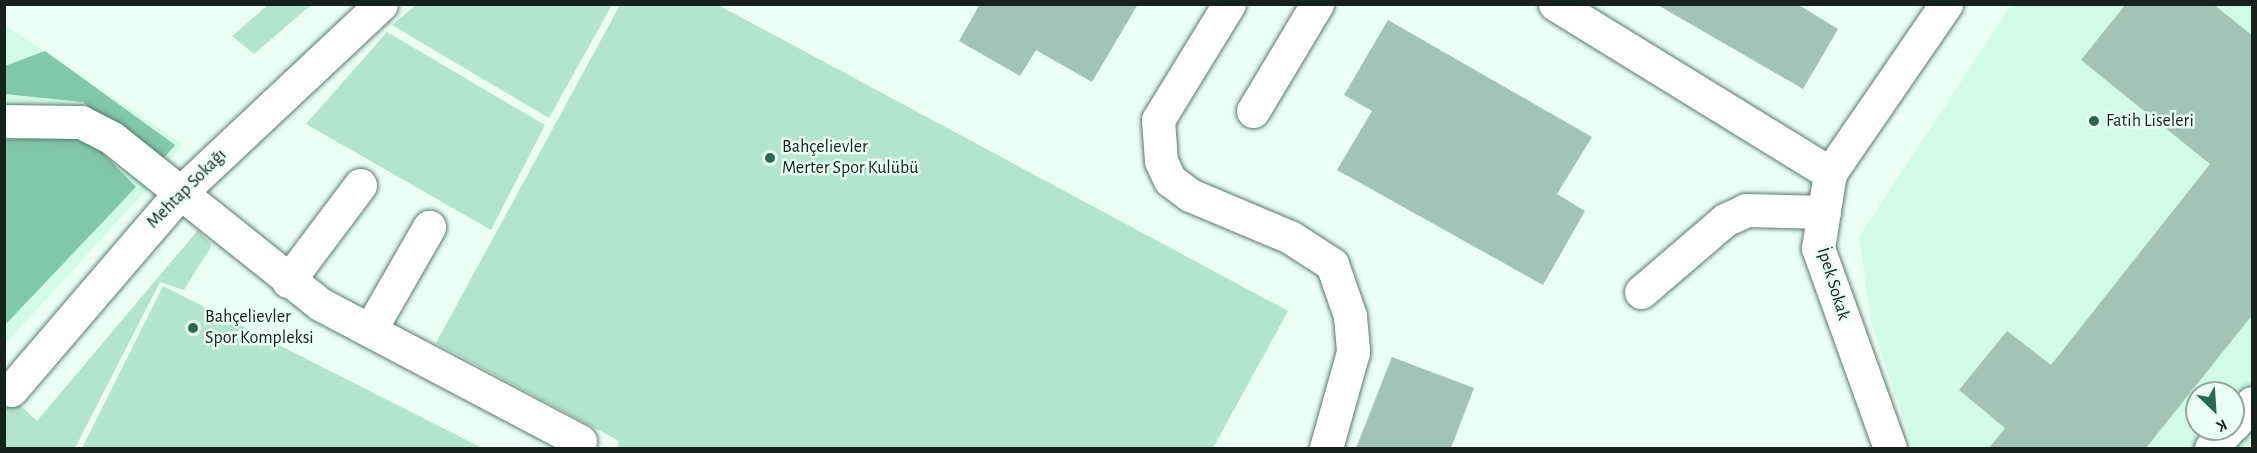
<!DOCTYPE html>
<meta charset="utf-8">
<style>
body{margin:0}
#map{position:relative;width:2257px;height:453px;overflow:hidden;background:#eafff6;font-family:"Alegreya Sans",sans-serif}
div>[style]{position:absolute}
.built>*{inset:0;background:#cffbe8}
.green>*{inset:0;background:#b2e4cf}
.forest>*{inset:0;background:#81c7ac}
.building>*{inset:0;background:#a2c3b5}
.roads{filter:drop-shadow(0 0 2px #5a7a6d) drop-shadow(0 0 2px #5a7a6d)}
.minor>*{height:33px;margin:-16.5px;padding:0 16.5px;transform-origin:16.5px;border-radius:16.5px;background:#fff}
.dots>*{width:16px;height:16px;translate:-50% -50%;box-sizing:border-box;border:3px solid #eafff6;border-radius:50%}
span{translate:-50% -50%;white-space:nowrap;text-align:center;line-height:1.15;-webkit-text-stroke:5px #eafff6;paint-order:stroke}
.poi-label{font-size:18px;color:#14211c}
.left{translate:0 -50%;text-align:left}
.street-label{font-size:18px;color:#14211c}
.frame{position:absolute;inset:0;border:6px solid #14211c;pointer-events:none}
.north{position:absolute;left:2185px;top:381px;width:60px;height:60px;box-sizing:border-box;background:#eafff6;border:2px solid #94a69f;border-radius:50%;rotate:155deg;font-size:16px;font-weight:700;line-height:24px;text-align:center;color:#14211c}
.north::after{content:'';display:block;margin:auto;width:21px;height:27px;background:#2b6753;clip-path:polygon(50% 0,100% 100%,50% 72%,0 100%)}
</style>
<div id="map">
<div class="built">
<i style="clip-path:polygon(evenodd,2011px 5px,2252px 5px,2252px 442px,2247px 448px,1913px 448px,1871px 321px,1859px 237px,2011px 5px,2197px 393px,2233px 393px,2233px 429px,2197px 429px,2197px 393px)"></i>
<i style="clip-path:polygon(5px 25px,182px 144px,157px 178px,5px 344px)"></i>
</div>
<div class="green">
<i style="clip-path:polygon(269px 4px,311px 5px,254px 54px,232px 36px)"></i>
<i style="clip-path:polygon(416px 5px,416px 4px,612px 5px,549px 118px,392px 25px)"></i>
<i style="clip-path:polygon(620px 5px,718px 5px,1288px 311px,1213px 448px,617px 448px,619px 441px,436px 343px)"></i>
<i style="clip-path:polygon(387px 32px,545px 125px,491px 230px,306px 124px)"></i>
<i style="clip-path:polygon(198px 230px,212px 245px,184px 290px,160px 282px,75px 448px,5px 448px,4px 391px,37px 421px)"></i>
<i style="clip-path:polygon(163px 286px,328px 370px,482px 448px,82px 448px)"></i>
</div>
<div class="forest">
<i style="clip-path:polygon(45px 51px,175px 145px,158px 165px,83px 102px,5px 94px,5px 66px)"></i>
<i style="clip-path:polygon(77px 136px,90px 140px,136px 187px,5px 325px,5px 140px)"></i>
</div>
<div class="building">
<i style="clip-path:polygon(980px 4px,1138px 4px,1092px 82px,1036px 50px,1020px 76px,959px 41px)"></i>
<i style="clip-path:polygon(1656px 4px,1797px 4px,1838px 29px,1803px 89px)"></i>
<i style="clip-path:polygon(2126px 4px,2213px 4px,2253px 36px,2253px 314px,2146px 448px,1989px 448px,2005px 428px,1959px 390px,2007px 331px,2051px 365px,2210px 164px,2081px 60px)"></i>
<i style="clip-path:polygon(1388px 20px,1592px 137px,1557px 194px,1585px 211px,1543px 285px,1337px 170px,1372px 111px,1344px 95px)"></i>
<i style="clip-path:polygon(1392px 357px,1474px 388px,1451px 448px,1356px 448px)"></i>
</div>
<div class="roads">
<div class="minor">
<i style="left:1229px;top:4px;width:136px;rotate:121.5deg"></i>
<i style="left:1158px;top:120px;width:41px;rotate:85.8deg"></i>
<i style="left:1161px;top:161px;width:21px;rotate:65deg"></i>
<i style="left:1170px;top:180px;width:25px;rotate:37deg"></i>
<i style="left:1190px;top:195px;width:108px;rotate:22.8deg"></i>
<i style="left:1290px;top:237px;width:50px;rotate:32.7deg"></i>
<i style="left:1332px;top:264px;width:55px;rotate:70.9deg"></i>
<i style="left:1350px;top:316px;width:36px;rotate:85deg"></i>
<i style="left:1353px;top:352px;width:100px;rotate:105.7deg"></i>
<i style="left:1555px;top:4px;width:323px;rotate:31.6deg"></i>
<i style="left:1253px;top:111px;width:125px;rotate:-59.1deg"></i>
<i style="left:4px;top:121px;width:77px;rotate:0.7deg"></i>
<i style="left:81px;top:122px;width:35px;rotate:27deg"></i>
<i style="left:112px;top:138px;width:266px;rotate:38.6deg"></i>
<i style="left:320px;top:304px;width:294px;rotate:27.8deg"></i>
<i style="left:288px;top:281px;width:120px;rotate:-53.1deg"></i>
<i style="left:1641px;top:292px;width:111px;rotate:-40.6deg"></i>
<i style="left:1725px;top:220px;width:23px;rotate:-25deg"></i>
<i style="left:1746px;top:210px;width:78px;rotate:1.5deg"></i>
<i style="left:370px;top:330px;width:119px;rotate:-60.2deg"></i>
<i style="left:11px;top:390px;width:258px;rotate:-49.4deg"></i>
<i style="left:179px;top:194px;width:277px;rotate:-43.2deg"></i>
<i style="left:2233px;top:425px;width:29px;rotate:-49deg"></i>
<i style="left:1890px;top:448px;width:213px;rotate:-109.8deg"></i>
<i style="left:1818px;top:248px;width:76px;rotate:-80.9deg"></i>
<i style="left:1830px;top:173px;width:205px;rotate:-55.5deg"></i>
<i style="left:2211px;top:448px;width:26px;rotate:-47deg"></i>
</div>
</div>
<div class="dots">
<i style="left:2094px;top:121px;background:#2b6753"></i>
<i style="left:770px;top:158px;background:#2b6753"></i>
<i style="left:193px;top:328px;background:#2b6753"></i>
</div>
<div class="poi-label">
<span class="left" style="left:2106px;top:121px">Fatih Liseleri</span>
<span class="left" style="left:782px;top:158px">Bahçelievler<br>Merter Spor Kulübü</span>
<span class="left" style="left:205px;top:328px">Bahçelievler<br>Spor Kompleksi</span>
</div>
<div class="street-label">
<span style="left:187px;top:189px;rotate:-45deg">Mehtap Sokağı</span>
<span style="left:1833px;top:284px;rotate:73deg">İpek Sokak</span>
</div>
<div class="frame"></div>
<div class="north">K</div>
</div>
